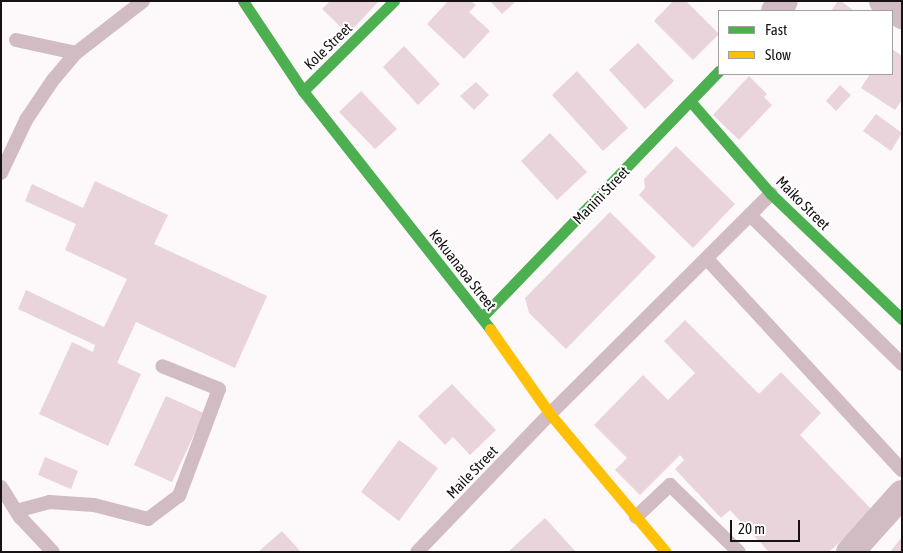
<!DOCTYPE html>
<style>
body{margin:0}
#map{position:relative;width:903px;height:553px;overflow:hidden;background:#fdf8fa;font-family:"Asap Condensed",sans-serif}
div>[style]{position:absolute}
.building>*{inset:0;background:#ead4dc}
.lane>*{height:14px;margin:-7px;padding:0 7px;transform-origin:7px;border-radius:7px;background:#d1bcc4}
.street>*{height:28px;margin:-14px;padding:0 14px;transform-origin:14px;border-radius:14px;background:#d1bcc4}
.fast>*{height:11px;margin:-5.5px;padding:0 5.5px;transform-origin:5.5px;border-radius:5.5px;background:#4caf50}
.slow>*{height:11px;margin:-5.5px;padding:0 5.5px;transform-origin:5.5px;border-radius:5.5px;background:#ffc107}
span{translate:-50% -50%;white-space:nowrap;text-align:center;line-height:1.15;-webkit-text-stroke:4px #fff;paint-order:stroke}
.street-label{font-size:15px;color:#171314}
.frame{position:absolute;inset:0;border:2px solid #171314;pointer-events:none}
.legend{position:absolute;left:718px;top:10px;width:175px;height:65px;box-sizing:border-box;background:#fff;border:1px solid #a2a1a1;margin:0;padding:6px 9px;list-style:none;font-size:15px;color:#171314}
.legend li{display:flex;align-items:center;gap:10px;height:25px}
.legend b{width:25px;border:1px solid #a2a1a1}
.scale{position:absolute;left:730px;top:520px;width:70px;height:22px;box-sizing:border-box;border:2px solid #171314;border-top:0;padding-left:6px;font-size:15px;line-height:18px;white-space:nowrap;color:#171314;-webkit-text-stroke:4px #fff;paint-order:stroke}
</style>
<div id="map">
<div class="building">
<i style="clip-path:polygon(330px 1px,379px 1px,348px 34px,322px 9px)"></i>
<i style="clip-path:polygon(448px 1px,471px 1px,476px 5px,469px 12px,490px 31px,464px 59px,427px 24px)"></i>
<i style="clip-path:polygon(490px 1px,516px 1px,502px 14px)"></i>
<i style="clip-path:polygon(673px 1px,686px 1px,719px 34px,693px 60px,654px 21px)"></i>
<i style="clip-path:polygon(838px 1px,841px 1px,854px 11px,831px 11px)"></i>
<i style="clip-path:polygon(638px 43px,674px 81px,645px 109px,609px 70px)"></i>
<i style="clip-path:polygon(404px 46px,440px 84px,418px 105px,383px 67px)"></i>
<i style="clip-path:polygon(892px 49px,902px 56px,902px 100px,895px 110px,861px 88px,870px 74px,892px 74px)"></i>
<i style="clip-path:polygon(577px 71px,628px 128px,603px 151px,552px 95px)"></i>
<i style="clip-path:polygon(749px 76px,767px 94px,764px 97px,772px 105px,739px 140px,713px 115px)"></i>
<i style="clip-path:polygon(476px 82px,489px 95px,474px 110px,460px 96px)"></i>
<i style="clip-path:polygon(840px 85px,851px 95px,836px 111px,826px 101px)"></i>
<i style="clip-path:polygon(361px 91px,397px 129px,375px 149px,339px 112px)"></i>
<i style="clip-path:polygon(876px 114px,902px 133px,891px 151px,863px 131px)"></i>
<i style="clip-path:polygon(550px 133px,587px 172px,557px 200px,521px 161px)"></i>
<i style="clip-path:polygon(676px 146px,735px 204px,693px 248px,639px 195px,645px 188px,644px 179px)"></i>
<i style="clip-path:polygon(95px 181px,168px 215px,154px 244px,267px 296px,235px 368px,136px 322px,117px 363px,141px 374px,108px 446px,39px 414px,72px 342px,93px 352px,95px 345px,18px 309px,26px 290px,104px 327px,127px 279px,65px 250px,76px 224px,25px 201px,32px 184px,83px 208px)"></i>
<i style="clip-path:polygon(610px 212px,656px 257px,566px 349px,529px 313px,525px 298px)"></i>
<i style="clip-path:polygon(685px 320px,759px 394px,781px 372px,821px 413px,800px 435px,873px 511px,829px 552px,769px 552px,730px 510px,721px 518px,675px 469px,684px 460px,680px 455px,640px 495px,615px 470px,627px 458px,594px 425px,643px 375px,668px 400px,695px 373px,664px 341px)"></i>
<i style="clip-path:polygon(452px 384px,496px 430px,470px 455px,453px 437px,445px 445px,418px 416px)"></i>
<i style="clip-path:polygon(166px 396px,204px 413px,172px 482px,134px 465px)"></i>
<i style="clip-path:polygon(399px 440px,438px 468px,399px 521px,361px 492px)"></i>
<i style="clip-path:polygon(45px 457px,78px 471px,71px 489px,38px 475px)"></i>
<i style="clip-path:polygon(545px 518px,576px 552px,508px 552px)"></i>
<i style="clip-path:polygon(282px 531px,301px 552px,258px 552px)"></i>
<i style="clip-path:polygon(902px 537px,902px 552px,890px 552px)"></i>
</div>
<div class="lane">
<i style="left:16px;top:40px;width:61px;rotate:12.2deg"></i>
<i style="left:1px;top:173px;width:59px;rotate:-64.7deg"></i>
<i style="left:26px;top:120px;width:48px;rotate:-56deg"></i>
<i style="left:53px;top:80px;width:35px;rotate:-50deg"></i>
<i style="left:76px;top:53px;width:85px;rotate:-37.8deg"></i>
<i style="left:750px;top:215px;width:213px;rotate:44.4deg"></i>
<i style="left:707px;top:259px;width:287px;rotate:47.3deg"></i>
<i style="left:1px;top:487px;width:36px;rotate:58deg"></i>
<i style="left:20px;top:517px;width:48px;rotate:46.7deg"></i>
<i style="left:16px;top:511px;width:34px;rotate:-15deg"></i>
<i style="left:49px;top:502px;width:45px;rotate:3.8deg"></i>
<i style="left:94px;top:505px;width:56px;rotate:14.5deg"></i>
<i style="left:148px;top:519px;width:39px;rotate:-37deg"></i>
<i style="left:179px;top:496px;width:114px;rotate:-69.5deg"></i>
<i style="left:219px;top:389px;width:61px;rotate:-158deg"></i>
<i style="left:636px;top:517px;width:47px;rotate:-43.3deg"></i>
<i style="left:670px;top:485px;width:96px;rotate:44.2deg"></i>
<i style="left:417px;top:552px;width:192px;rotate:-46.1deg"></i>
<i style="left:550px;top:414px;width:312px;rotate:-44.9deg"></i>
</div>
<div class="street">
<i style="left:883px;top:1px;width:24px;rotate:36deg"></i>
<i style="left:775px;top:11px;width:13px;rotate:-48deg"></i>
<i style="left:850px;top:552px;width:78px;rotate:-48.1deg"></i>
</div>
<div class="fast">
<i style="left:243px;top:1px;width:108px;rotate:56.3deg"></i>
<i style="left:303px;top:91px;width:303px;rotate:51.8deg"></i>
<i style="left:303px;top:91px;width:128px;rotate:-44.7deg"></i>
<i style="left:691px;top:102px;width:122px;rotate:49deg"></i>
<i style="left:771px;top:194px;width:181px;rotate:43.7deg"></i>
<i style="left:482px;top:317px;width:342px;rotate:-46.1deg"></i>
</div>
<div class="slow">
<i style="left:490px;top:329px;width:104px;rotate:54.8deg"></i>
<i style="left:550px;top:414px;width:180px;rotate:50deg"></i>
</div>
<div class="street-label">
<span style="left:328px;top:46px;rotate:-44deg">Kole Street</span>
<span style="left:601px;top:195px;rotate:-46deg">Manini Street</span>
<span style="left:803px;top:203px;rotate:45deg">Maiko Street</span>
<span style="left:463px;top:270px;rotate:52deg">Kekuanaoa Street</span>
<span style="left:472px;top:472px;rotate:-46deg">Maile Street</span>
</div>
<div class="frame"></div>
<ul class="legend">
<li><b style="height:6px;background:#4caf50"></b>Fast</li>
<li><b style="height:6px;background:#ffc107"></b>Slow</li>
</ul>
<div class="scale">20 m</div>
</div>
